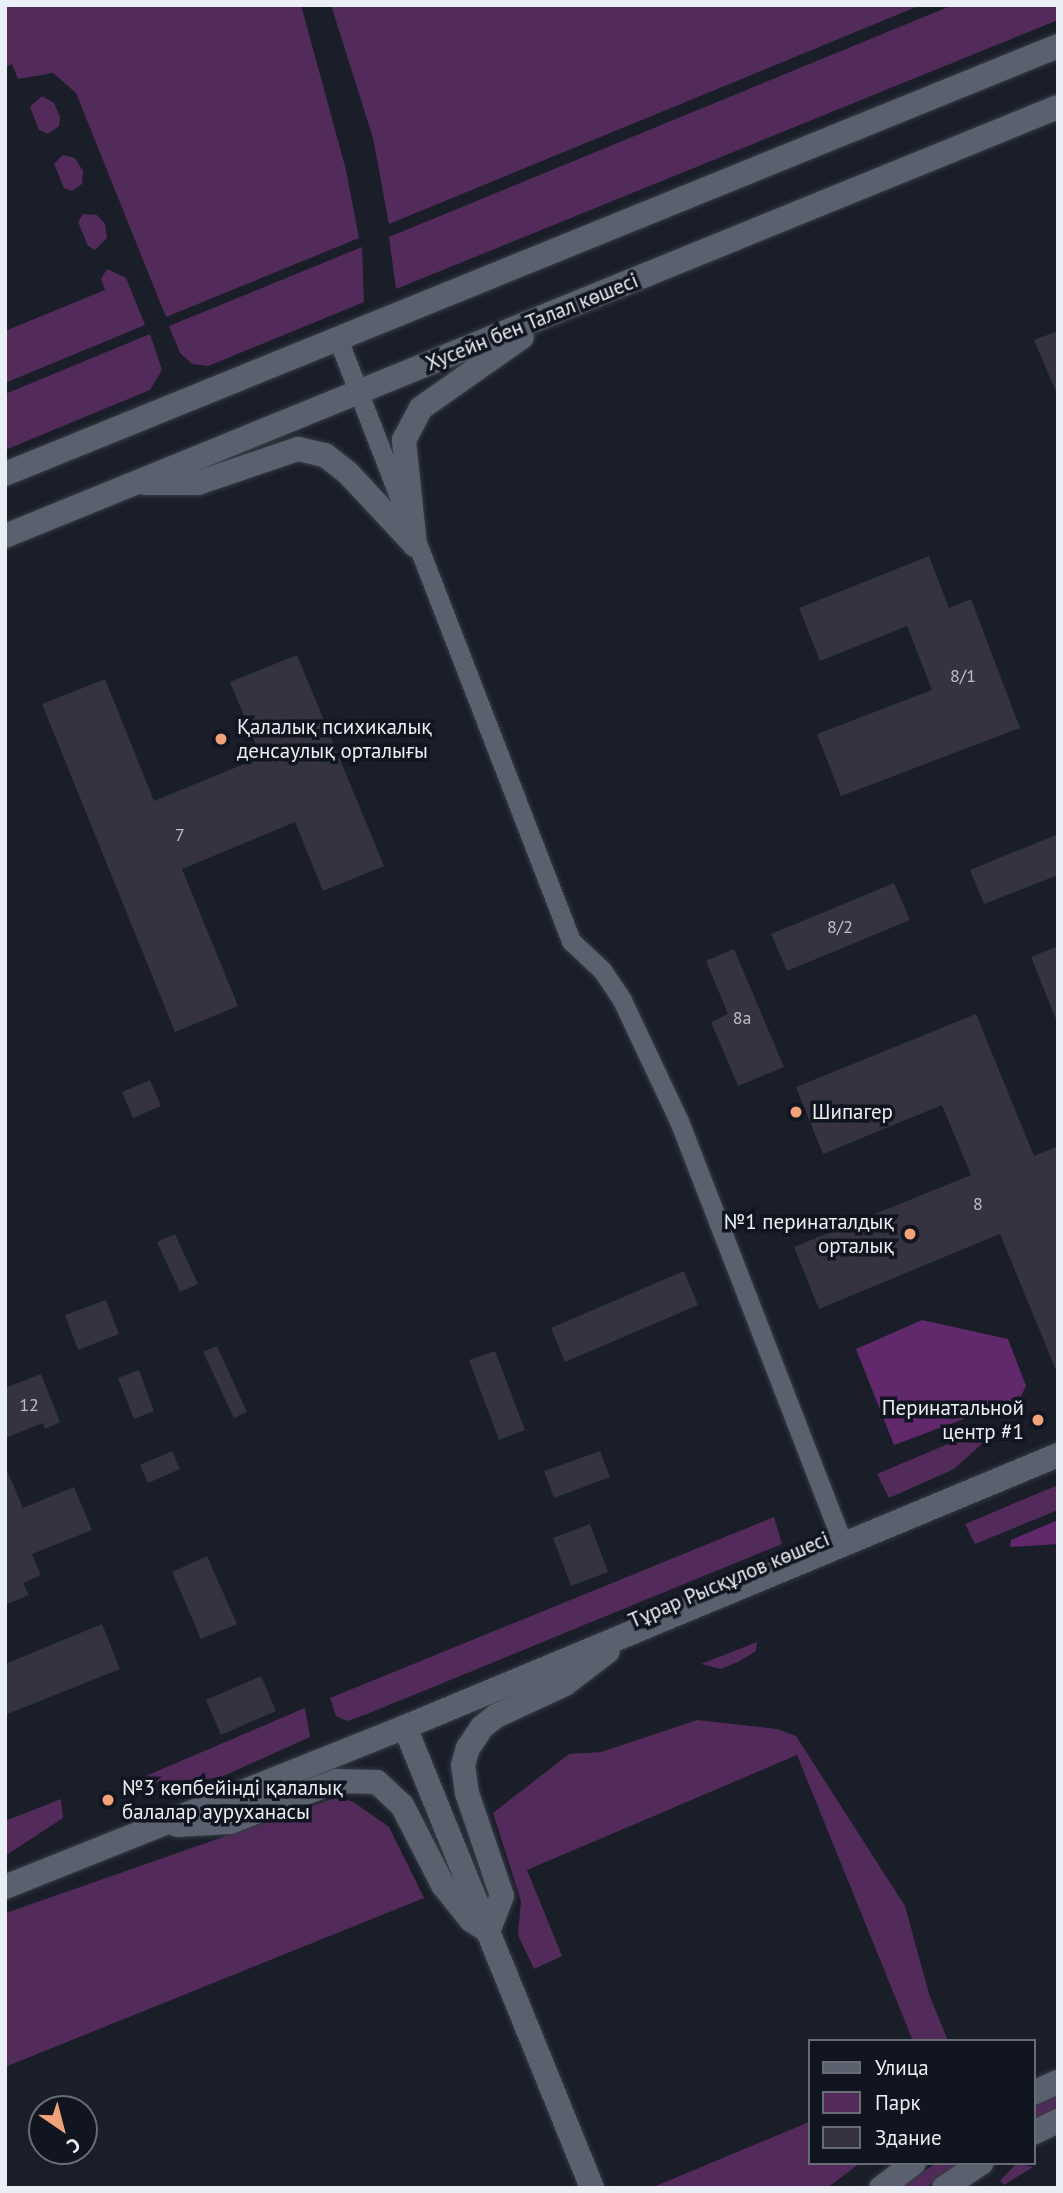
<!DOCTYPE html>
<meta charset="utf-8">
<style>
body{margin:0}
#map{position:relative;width:1063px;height:2193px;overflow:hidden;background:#191e29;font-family:"PT Sans",sans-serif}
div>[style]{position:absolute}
.green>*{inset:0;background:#532b5b}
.forest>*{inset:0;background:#61286c}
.building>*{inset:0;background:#35333f}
.roads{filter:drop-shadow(0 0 2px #373b43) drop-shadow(0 0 2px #373b43)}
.minor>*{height:19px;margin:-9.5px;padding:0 9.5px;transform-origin:9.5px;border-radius:9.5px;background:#5a606d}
.tertiary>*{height:24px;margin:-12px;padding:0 12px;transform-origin:12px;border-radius:12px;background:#5a606d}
.dots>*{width:19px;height:19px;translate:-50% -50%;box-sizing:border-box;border:4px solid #10151f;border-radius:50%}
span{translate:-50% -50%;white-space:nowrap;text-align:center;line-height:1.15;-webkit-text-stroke:7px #10151f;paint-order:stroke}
.number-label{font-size:18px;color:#bdbfc8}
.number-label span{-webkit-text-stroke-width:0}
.street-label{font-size:21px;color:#eaeef5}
.poi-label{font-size:21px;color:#eaeef5}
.left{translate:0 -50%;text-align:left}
.right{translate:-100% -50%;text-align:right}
.frame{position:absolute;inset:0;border:7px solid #eaeef5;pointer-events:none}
.legend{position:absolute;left:808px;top:2039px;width:228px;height:126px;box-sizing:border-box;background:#10151f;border:2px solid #676c75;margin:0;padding:9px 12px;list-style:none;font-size:21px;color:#eaeef5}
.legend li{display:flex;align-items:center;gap:14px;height:35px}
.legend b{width:35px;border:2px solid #676c75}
.north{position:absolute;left:28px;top:2095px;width:70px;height:70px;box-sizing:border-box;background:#10151f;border:2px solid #676c75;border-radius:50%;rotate:145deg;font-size:19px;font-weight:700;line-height:28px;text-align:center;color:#eaeef5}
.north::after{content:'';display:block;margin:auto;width:24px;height:32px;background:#f1a27b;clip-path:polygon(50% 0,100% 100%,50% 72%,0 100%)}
</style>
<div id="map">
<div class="green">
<i style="clip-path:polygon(11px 5px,301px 5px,346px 170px,359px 238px,166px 317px,76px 93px,53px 73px,18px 79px,12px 64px,5px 67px,5px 8px)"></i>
<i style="clip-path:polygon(331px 5px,921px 5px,389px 224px,373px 138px)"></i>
<i style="clip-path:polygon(953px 5px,1058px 5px,1058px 20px,396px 289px,389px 237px)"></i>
<i style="clip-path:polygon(42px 96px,54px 103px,60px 117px,59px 126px,48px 134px,39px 130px,30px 107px)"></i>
<i style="clip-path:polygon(63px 155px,75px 158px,83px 171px,82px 184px,72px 191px,64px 188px,54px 164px)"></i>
<i style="clip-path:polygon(83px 214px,97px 215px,105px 224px,107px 238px,95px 250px,88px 246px,78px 222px)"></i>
<i style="clip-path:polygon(362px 247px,364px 302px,208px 366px,192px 364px,180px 353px,169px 326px)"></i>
<i style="clip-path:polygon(107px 269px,126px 278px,145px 325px,5px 383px,5px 331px,105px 290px,101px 279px)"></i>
<i style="clip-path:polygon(150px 334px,162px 370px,150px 390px,5px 450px,5px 394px)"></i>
<i style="clip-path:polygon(993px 1425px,996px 1431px,954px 1469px,889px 1498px,877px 1474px)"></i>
<i style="clip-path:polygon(1058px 1485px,1058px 1510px,975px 1544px,965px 1524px)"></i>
<i style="clip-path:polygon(774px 1517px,782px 1544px,367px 1714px,347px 1721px,336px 1716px,330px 1698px)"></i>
<i style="clip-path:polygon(757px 1642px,756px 1651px,738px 1662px,721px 1669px,701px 1664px)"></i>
<i style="clip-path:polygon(305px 1708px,310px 1737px,219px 1778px,144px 1783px,141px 1778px)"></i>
<i style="clip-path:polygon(697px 1720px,777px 1729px,796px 1736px,905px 1906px,929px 1994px,948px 2041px,913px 2041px,797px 1755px,527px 1870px,562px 1956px,534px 1969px,518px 1935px,521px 1901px,493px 1813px,569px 1754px,601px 1752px)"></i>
<i style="clip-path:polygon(335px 1798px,352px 1801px,389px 1827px,424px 1898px,5px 2067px,6px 1913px)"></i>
<i style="clip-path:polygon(61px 1799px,63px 1818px,5px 1856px,5px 1821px)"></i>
<i style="clip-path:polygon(1058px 2094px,1058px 2111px,1033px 2123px,1033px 2106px)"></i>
<i style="clip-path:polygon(809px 2122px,809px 2163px,860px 2163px,827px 2188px,651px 2188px)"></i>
<i style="clip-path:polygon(936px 2163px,964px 2163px,925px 2188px,900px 2188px)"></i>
<i style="clip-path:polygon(1017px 2163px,1033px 2167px,1004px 2185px,1000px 2181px)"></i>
</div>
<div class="forest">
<i style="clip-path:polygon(922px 1320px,1008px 1339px,1026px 1386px,1020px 1398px,894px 1445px,856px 1349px)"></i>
<i style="clip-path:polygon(1058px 1520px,1058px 1544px,1010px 1547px,1011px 1540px)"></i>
</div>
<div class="building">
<i style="clip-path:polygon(1058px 331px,1058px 396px,1034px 340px)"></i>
<i style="clip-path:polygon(929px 556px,949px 608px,971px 599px,1020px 728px,841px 796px,817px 734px,932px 690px,907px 626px,820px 661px,799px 608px)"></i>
<i style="clip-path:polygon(297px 655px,384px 866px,323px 891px,295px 822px,182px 869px,238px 1006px,175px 1032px,42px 704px,105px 679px,154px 801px,261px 757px,230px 682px)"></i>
<i style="clip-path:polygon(1058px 834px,1058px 875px,984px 904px,970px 870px)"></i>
<i style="clip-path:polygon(894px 883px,910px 920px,787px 971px,771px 934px)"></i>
<i style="clip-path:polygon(1058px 946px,1058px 1022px,1057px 1022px,1031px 957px)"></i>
<i style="clip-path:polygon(734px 949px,784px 1067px,738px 1086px,711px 1022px,728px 1014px,706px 961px)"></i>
<i style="clip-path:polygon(976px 1014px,1034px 1156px,1058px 1146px,1058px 1375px,1000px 1234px,819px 1309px,794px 1247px,971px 1175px,942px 1105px,823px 1154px,796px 1087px)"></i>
<i style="clip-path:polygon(150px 1080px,161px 1106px,133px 1118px,122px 1092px)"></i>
<i style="clip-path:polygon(175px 1234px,198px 1284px,180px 1292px,157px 1242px)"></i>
<i style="clip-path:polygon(684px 1271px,698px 1305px,565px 1362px,551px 1328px)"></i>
<i style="clip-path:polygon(106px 1300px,119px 1334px,78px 1350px,65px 1315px)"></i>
<i style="clip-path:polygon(217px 1346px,247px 1412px,234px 1418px,203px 1352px)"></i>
<i style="clip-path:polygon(495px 1351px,525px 1430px,499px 1440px,469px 1360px)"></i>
<i style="clip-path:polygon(139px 1370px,154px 1411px,134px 1419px,118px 1378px)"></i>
<i style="clip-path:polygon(41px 1374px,60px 1422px,45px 1429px,43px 1423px,5px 1438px,5px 1388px)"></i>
<i style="clip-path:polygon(172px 1451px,180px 1469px,148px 1483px,140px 1465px)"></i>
<i style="clip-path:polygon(600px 1451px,610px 1477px,554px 1498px,544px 1471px)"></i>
<i style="clip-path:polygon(5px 1466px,23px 1508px,74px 1487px,92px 1530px,32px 1554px,41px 1575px,23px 1583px,29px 1595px,5px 1605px)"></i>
<i style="clip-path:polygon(590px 1524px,608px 1572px,571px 1586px,553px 1538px)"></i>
<i style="clip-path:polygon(207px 1556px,237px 1624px,201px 1639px,172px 1572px)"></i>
<i style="clip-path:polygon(102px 1624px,120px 1669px,5px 1715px,5px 1664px)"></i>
<i style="clip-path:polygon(261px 1676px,276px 1711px,221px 1735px,206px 1700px)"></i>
</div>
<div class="roads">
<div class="minor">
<i style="left:338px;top:339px;width:646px;rotate:68.84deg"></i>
<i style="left:571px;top:941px;width:42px;rotate:43.1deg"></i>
<i style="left:602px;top:970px;width:36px;rotate:56deg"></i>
<i style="left:622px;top:1000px;width:134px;rotate:64.8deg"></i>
<i style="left:679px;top:1121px;width:443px;rotate:68.8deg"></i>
</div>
<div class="tertiary">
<i style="left:5px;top:474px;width:1137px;rotate:-22.12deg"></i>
<i style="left:145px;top:483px;width:53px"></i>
<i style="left:198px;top:483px;width:106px;rotate:-18.8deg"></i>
<i style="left:298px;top:449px;width:28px;rotate:13deg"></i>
<i style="left:325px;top:455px;width:28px;rotate:38deg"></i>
<i style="left:347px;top:472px;width:100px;rotate:47deg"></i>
<i style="left:5px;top:536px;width:1137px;rotate:-22.17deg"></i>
<i style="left:415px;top:545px;width:106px;rotate:-96deg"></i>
<i style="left:404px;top:440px;width:36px;rotate:-62deg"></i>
<i style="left:421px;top:408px;width:123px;rotate:-35.1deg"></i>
<i style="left:405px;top:1727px;width:497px;rotate:67.9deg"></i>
<i style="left:177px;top:1825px;width:53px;rotate:-3.2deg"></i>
<i style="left:230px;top:1822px;width:114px;rotate:-21.1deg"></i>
<i style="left:336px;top:1781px;width:41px;rotate:1.4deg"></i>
<i style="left:377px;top:1782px;width:34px;rotate:43deg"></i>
<i style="left:402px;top:1805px;width:90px;rotate:62.9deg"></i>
<i style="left:443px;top:1885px;width:45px;rotate:51.3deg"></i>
<i style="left:471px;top:1920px;width:17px;rotate:33deg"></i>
<i style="left:5px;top:1887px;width:431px;rotate:-21.8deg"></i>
<i style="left:405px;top:1727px;width:707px;rotate:-22.61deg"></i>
<i style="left:488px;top:1932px;width:39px;rotate:-69deg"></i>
<i style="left:502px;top:1896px;width:109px;rotate:-108.8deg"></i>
<i style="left:467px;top:1793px;width:28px;rotate:-98deg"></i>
<i style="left:463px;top:1765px;width:18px;rotate:-74deg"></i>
<i style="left:468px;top:1748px;width:25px;rotate:-56deg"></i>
<i style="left:482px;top:1727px;width:18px;rotate:-38deg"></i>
<i style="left:496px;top:1716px;width:76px;rotate:-24.9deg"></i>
<i style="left:565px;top:1684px;width:54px;rotate:-37.5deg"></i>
<i style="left:1033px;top:2093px;width:27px;rotate:-24deg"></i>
<i style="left:1033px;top:2133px;width:28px;rotate:-26deg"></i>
<i style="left:881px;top:2188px;width:41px;rotate:-37.1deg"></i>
<i style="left:944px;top:2188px;width:45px;rotate:-34deg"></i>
</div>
</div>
<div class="dots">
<i style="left:221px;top:739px;background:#f1a27b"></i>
<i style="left:796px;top:1112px;background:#f1a27b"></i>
<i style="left:910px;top:1234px;background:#f1a27b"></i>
<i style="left:1038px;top:1420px;background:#f1a27b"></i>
<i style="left:108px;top:1800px;background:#f1a27b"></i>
</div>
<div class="number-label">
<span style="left:963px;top:676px">8/1</span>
<span style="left:180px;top:835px">7</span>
<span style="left:840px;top:927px">8/2</span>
<span style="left:742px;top:1018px">8а</span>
<span style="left:978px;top:1204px">8</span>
<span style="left:29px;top:1405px">12</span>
</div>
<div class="street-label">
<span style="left:532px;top:322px;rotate:-22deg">Хусейн бен Талал көшесі</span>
<span style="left:729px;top:1580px;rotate:-23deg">Тұрар Рысқұлов көшесі</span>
</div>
<div class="poi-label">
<span class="left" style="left:237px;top:739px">Қалалық психикалық<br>денсаулық орталығы</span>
<span class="left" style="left:812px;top:1112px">Шипагер</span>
<span class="right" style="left:894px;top:1234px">№1 перинаталдық<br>орталық</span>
<span class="right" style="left:1024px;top:1420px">Перинатальной<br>центр #1</span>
<span class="left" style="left:122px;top:1800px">№3 көпбейінді қалалық<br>балалар ауруханасы</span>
</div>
<div class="frame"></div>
<ul class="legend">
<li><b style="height:9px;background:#5a606d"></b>Улица</li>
<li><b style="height:19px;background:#532b5b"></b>Парк</li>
<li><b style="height:19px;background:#35333f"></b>Здание</li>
</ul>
<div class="north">С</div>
</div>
